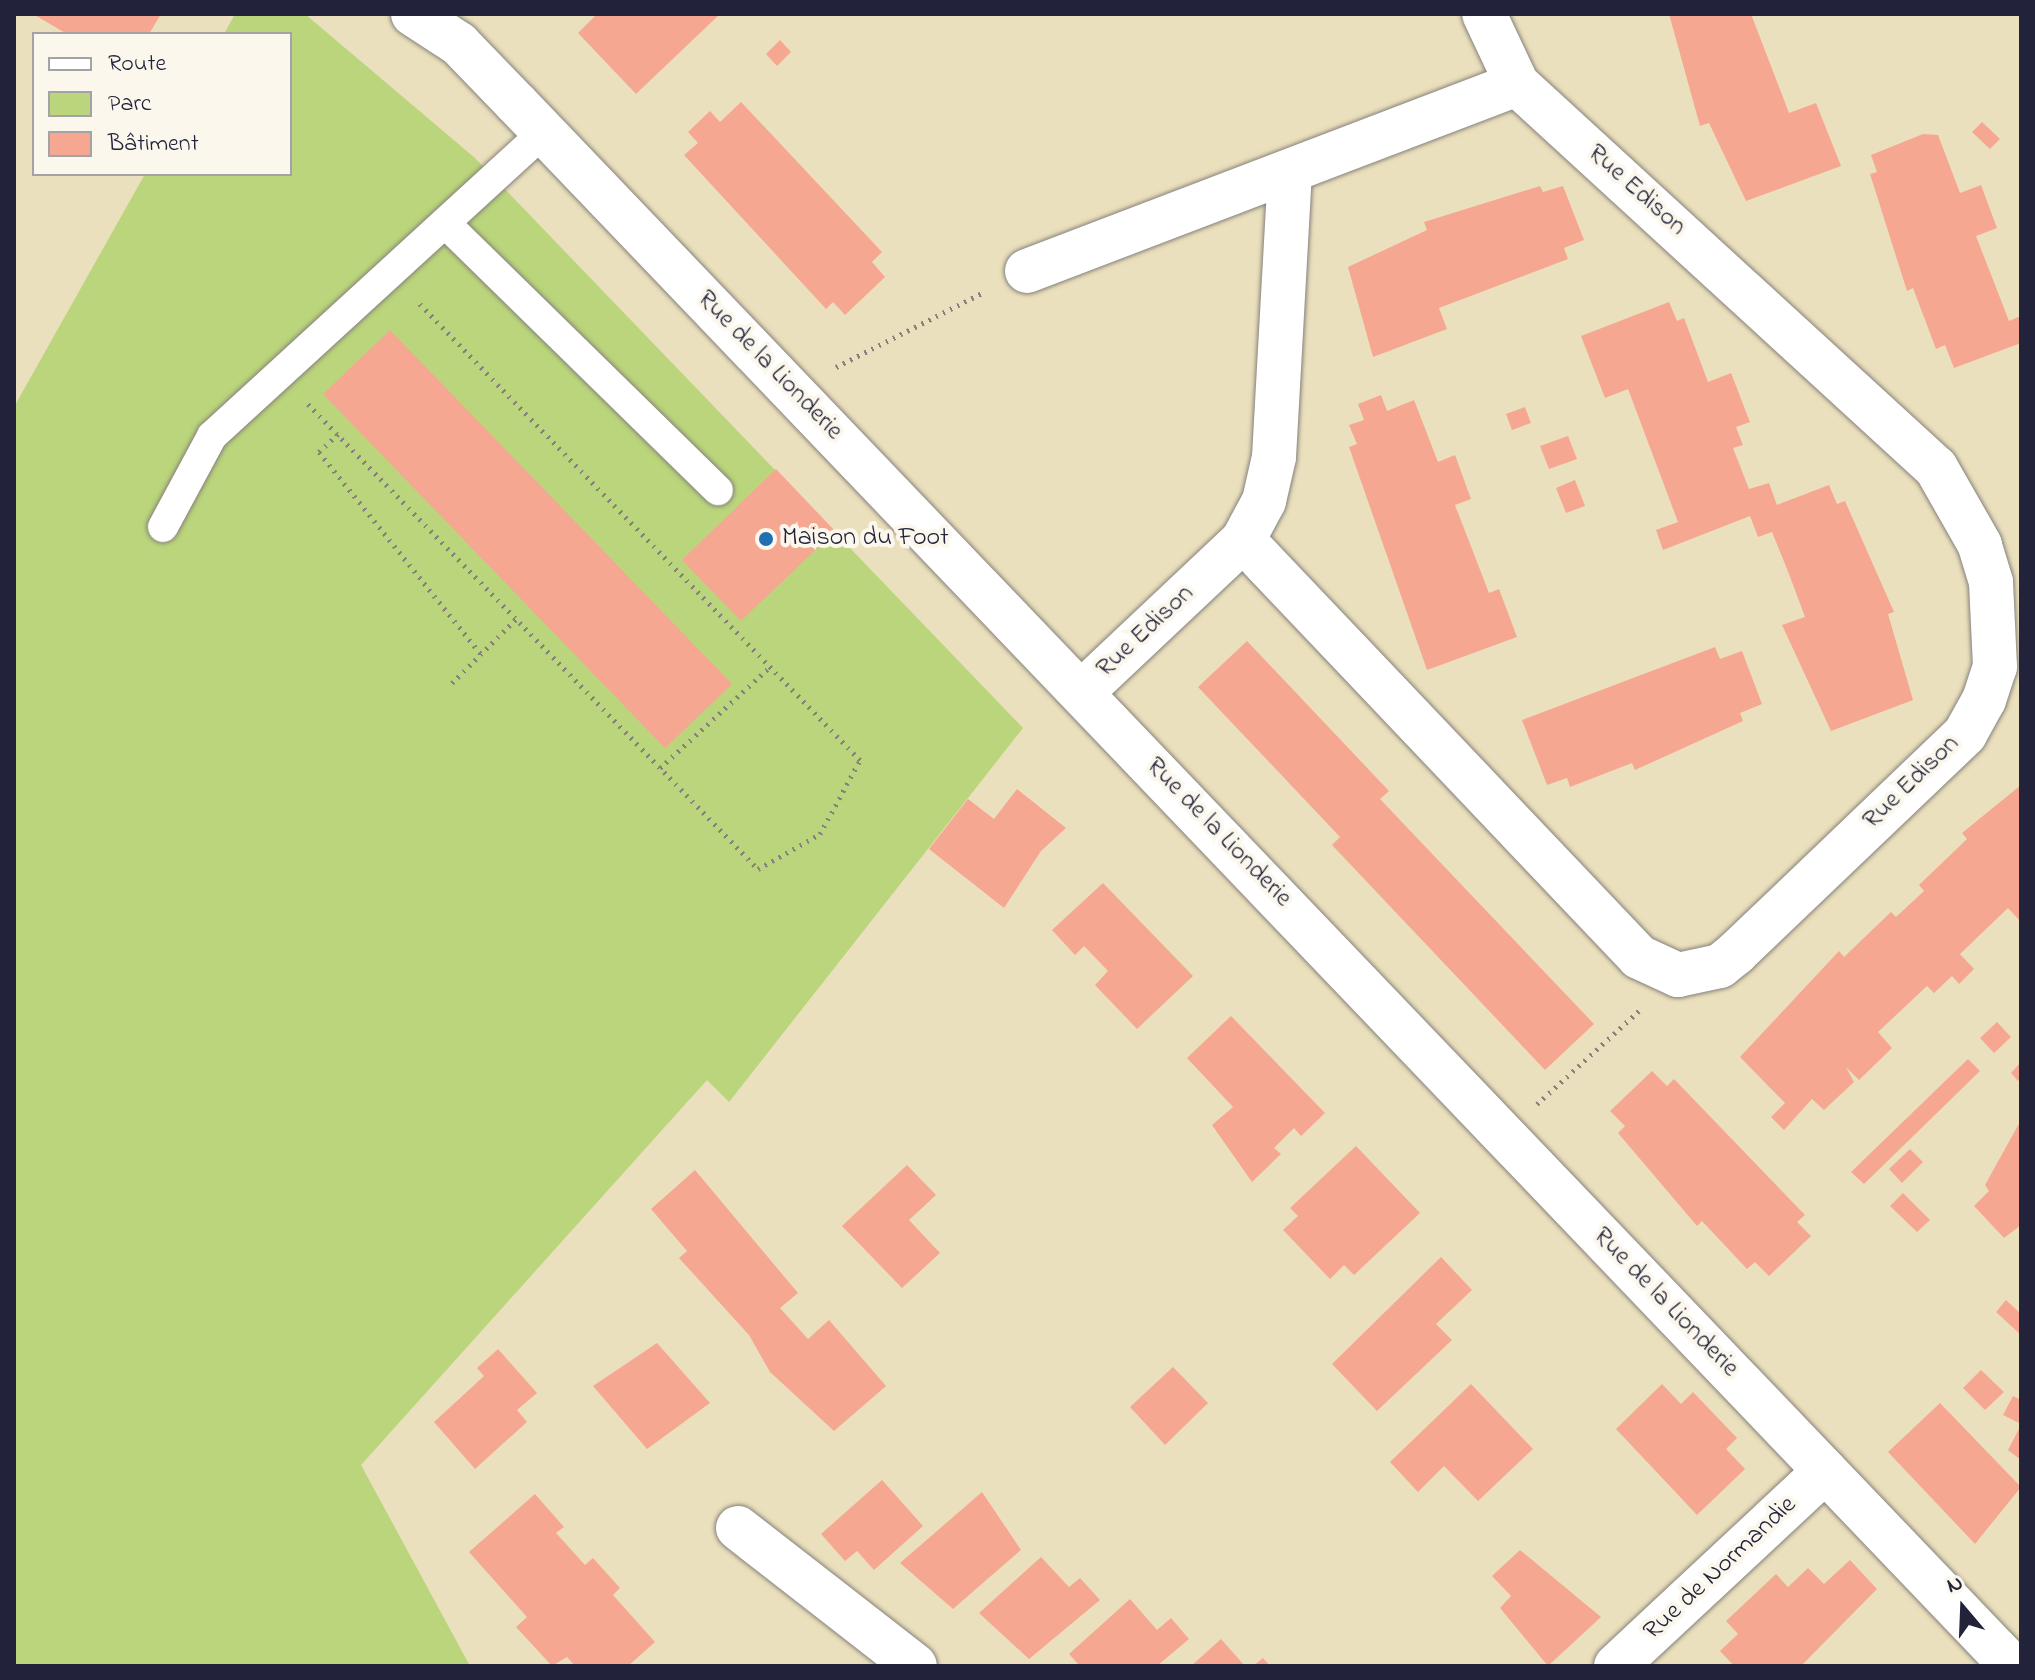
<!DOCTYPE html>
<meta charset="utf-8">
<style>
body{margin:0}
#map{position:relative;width:2035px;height:1680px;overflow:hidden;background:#ebe0bd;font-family:"Indie Flower",sans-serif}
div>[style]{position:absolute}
.green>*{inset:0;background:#bad57b}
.building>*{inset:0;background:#f6a792}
.path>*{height:5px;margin-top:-2.5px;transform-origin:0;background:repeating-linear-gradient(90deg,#86817c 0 2px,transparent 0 8px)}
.roads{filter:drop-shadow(0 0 2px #86817c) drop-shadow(0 0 2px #86817c)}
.service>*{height:30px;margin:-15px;padding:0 15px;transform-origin:15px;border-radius:15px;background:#fff}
.minor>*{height:44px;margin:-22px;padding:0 22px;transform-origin:22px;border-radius:22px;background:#fff}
.dots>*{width:22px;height:22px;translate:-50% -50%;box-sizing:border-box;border:4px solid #fbf7ec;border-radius:50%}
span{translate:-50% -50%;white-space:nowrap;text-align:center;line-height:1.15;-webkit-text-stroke:8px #fbf7ec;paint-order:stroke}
.street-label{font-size:26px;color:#22223b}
.poi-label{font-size:26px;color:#22223b}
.left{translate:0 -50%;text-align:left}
.frame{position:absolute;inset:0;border:16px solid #22223b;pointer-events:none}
.legend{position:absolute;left:32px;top:32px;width:260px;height:144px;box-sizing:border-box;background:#fbf7ec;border:2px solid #a4a2a5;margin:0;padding:10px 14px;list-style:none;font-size:24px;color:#22223b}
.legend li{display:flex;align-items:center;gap:16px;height:40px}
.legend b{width:40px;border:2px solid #a4a2a5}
.north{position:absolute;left:1923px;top:1568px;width:80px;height:80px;-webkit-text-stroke:6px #fbf7ec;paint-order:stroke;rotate:341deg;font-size:22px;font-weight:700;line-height:32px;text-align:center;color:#22223b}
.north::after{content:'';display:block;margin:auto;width:28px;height:36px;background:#22223b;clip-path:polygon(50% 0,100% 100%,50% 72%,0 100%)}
</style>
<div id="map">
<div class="green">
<i style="clip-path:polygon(235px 14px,305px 14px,475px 158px,1023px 728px,729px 1102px,707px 1080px,361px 1465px,470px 1666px,14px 1666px,14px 407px,145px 174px,290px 174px,290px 34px,224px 34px)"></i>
</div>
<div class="building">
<i style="clip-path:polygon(33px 14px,161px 14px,149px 34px,67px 34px)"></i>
<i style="clip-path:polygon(597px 14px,720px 14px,636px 94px,578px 33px)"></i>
<i style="clip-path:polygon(1669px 14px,1751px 14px,1789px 113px,1816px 103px,1841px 166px,1746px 201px,1709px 123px,1700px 126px)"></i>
<i style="clip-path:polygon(780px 40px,791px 52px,777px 66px,766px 54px)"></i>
<i style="clip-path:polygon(741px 102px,882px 252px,872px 262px,885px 277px,845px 315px,833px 302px,826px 309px,684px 155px,698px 143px,688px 132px,710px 111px,720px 122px)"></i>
<i style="clip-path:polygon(1982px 122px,2000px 139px,1990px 149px,1972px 132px)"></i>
<i style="clip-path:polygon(1923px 134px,1938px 135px,1960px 193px,1981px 185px,1997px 228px,1976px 236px,2009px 321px,2021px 316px,2021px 343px,1954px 368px,1945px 345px,1936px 349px,1913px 288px,1907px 291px,1870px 174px,1877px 172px,1871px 155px)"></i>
<i style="clip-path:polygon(1540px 186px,1543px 192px,1563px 186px,1584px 240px,1564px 248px,1568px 259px,1439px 308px,1447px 329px,1373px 357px,1348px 267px,1427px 230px,1424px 222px)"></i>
<i style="clip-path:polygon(1669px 302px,1677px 321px,1684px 318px,1708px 382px,1731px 373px,1750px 422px,1736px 427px,1743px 445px,1733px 448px,1749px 489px,1769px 483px,1777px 505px,1829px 485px,1837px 504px,1845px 501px,1894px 612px,1888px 614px,1913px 700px,1831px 731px,1782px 625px,1805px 617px,1789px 574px,1772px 532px,1758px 537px,1750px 516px,1663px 550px,1656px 530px,1678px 522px,1628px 389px,1605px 398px,1581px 336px)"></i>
<i style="clip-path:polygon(390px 330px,732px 684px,665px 748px,323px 394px)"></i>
<i style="clip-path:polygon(1381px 395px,1387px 411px,1414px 400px,1438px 462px,1455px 455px,1471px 499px,1455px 505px,1489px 593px,1499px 589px,1517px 637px,1427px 670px,1349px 447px,1357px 444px,1349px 425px,1364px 420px,1358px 404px)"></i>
<i style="clip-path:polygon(1525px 407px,1531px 423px,1512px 430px,1506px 414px)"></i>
<i style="clip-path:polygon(1568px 436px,1577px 459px,1549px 469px,1540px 446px)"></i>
<i style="clip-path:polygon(776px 469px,835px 531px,741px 621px,682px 560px)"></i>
<i style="clip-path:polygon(1575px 480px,1585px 506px,1566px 513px,1556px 488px)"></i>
<i style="clip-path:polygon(1247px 641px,1389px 791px,1380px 799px,1594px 1024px,1545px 1070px,1332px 845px,1340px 837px,1198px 687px)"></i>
<i style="clip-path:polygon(1715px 647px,1720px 659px,1742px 651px,1762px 704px,1740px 713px,1743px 721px,1635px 770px,1632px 763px,1570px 787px,1567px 778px,1547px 785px,1522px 720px)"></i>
<i style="clip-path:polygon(2021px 785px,2021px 922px,2008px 908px,1960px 954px,1974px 969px,1959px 984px,1952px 976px,1934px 993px,1927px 986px,1878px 1032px,1892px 1048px,1859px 1080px,1846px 1067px,1854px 1082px,1824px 1110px,1812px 1099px,1784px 1130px,1771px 1117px,1785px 1103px,1740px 1057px,1839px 951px,1844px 957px,1891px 912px,1896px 917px,1924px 891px,1919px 885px,1967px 839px,1962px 833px)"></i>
<i style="clip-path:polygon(1017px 789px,1066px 828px,1041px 851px,1004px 908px,929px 849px,968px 799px,994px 819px)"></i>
<i style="clip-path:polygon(1103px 883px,1193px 976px,1137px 1029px,1095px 985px,1108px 971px,1084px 946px,1075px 955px,1052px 930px)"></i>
<i style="clip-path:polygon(1231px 1016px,1325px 1113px,1301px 1136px,1294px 1128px,1274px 1148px,1281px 1154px,1252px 1182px,1212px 1125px,1233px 1107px,1187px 1058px)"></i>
<i style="clip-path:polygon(1997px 1022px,2011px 1037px,1994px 1053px,1980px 1038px)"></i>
<i style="clip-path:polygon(1968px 1059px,1980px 1071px,1864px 1184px,1851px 1172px)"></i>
<i style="clip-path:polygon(2021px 1062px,2021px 1078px,2018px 1081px,2011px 1073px)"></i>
<i style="clip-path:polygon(1652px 1071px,1667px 1086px,1674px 1079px,1805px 1215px,1797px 1222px,1811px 1236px,1769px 1276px,1755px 1262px,1747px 1269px,1702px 1221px,1697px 1226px,1618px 1133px,1625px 1126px,1610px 1111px)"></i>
<i style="clip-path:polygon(2021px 1120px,2021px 1225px,2004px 1238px,1974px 1206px,1989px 1191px,1985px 1185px)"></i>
<i style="clip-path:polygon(1356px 1146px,1420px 1213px,1354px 1275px,1344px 1265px,1330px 1279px,1283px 1230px,1298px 1216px,1290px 1208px)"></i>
<i style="clip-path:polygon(1910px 1149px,1923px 1162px,1902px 1183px,1889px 1169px)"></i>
<i style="clip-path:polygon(907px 1165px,936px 1195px,909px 1220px,940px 1253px,902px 1288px,842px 1226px)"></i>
<i style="clip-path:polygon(695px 1170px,798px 1293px,780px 1308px,808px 1339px,829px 1320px,886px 1386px,834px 1431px,770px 1372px,749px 1335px,679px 1258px,687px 1251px,651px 1209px)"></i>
<i style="clip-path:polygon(1903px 1193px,1930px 1220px,1917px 1232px,1890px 1206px)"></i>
<i style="clip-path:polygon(1441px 1257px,1472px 1290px,1436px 1324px,1452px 1340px,1377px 1411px,1332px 1364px)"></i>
<i style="clip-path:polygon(2006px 1300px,2021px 1314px,2021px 1335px,1996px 1312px)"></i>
<i style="clip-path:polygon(657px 1343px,710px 1403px,647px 1449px,593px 1386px)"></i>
<i style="clip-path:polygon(498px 1349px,537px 1393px,517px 1410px,527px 1422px,475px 1469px,434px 1422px,484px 1376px,477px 1368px)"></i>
<i style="clip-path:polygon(1173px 1367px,1208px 1403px,1165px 1445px,1130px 1407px)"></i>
<i style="clip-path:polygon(1981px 1370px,2004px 1392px,1985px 1410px,1963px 1388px)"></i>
<i style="clip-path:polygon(1471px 1384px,1533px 1449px,1478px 1501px,1444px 1466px,1418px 1492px,1390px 1462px)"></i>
<i style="clip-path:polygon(1662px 1384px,1681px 1404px,1693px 1392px,1737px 1438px,1726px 1449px,1745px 1469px,1697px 1515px,1616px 1429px)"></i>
<i style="clip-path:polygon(2013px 1396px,2021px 1400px,2021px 1424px,2003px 1415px)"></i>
<i style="clip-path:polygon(1940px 1403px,2021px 1487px,1975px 1544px,1888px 1452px)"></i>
<i style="clip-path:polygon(2021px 1425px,2021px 1460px,2008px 1450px)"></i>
<i style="clip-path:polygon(882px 1480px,923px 1526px,874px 1570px,857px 1551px,845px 1561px,821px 1534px)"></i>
<i style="clip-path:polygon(982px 1492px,1021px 1550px,953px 1609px,900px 1563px)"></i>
<i style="clip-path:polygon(535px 1494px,564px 1527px,556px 1533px,585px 1565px,593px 1558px,620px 1588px,613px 1595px,655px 1642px,628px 1666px,575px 1666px,567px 1657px,552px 1666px,516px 1627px,527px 1617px,469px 1552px)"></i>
<i style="clip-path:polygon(1520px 1550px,1601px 1617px,1548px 1666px,1500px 1608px,1511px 1596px,1492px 1576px)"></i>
<i style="clip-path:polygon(1041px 1557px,1069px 1587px,1080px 1578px,1100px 1600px,1029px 1659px,979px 1613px)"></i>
<i style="clip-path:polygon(1850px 1560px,1877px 1589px,1801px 1666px,1734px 1666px,1720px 1651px,1738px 1634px,1726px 1621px,1776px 1574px,1788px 1587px,1808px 1568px,1824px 1584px)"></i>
<i style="clip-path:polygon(1130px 1599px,1157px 1630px,1171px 1618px,1189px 1639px,1157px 1666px,1080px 1666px,1069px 1654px)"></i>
<i style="clip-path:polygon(1221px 1639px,1245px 1666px,1191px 1666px)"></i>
<i style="clip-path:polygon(1263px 1658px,1270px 1666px,1253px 1666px)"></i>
</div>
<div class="path">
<i style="left:836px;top:367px;width:166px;rotate:-26.9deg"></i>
<i style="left:308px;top:404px;width:647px;rotate:45.94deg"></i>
<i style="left:758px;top:869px;width:71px;rotate:-29.4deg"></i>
<i style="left:820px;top:834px;width:84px;rotate:-61.6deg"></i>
<i style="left:860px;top:760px;width:635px;rotate:-133.98deg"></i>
<i style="left:338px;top:434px;width:26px;rotate:137deg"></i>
<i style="left:319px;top:452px;width:259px;rotate:51.3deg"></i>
<i style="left:452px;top:683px;width:91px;rotate:-45deg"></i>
<i style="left:660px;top:768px;width:149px;rotate:-42.6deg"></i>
<i style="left:1537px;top:1104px;width:138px;rotate:-42.4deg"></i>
</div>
<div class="roads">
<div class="service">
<i style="left:445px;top:223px;width:382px;rotate:44.4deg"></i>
<i style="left:163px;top:527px;width:103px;rotate:-61.7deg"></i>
<i style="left:212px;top:436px;width:450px;rotate:-42.5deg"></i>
</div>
<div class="minor">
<i style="left:413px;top:14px;width:55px;rotate:33.1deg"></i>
<i style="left:459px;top:44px;width:83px;rotate:46deg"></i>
<i style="left:517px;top:104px;width:2162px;rotate:46.26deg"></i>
<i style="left:1027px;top:271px;width:524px;rotate:-20.89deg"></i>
<i style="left:1243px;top:540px;width:575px;rotate:46.48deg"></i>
<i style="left:1639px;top:957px;width:43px;rotate:24.8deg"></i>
<i style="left:1678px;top:975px;width:43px;rotate:-12.1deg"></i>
<i style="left:1720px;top:966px;width:21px;rotate:-39deg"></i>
<i style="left:1736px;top:953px;width:317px;rotate:-43.7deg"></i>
<i style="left:1965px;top:734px;width:39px;rotate:-61deg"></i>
<i style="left:1984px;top:700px;width:35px;rotate:-72deg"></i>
<i style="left:1995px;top:667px;width:85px;rotate:-92.7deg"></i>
<i style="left:1991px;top:582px;width:39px;rotate:-107deg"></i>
<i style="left:1980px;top:545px;width:89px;rotate:-119.7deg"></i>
<i style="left:1936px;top:468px;width:568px;rotate:-137.5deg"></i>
<i style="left:1517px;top:84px;width:77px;rotate:-115.2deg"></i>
<i style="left:1083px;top:691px;width:220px;rotate:-43.3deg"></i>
<i style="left:1243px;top:540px;width:44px;rotate:-61.7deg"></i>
<i style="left:1264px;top:501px;width:45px;rotate:-77.2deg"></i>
<i style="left:1274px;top:457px;width:285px;rotate:-86.8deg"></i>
<i style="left:738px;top:1528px;width:224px;rotate:37.9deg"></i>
<i style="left:1616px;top:1666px;width:286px;rotate:-43deg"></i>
</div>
</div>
<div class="dots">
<i style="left:766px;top:539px;background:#1f6fb2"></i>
</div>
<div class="street-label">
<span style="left:1636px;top:191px;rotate:42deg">Rue Edison</span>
<span style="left:769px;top:366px;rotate:46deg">Rue de la Lionderie</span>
<span style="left:1146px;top:632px;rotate:-43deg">Rue Edison</span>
<span style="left:1912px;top:783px;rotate:-44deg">Rue Edison</span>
<span style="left:1218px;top:833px;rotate:46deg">Rue de la Lionderie</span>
<span style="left:1665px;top:1303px;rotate:46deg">Rue de la Lionderie</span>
<span style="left:1721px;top:1569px;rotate:-43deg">Rue de Normandie</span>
</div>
<div class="poi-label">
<span class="left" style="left:782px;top:539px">Maison du Foot</span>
</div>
<div class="frame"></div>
<ul class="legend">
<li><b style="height:10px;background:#fff"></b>Route</li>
<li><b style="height:22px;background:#bad57b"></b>Parc</li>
<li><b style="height:22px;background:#f6a792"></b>Bâtiment</li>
</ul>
<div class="north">N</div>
</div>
